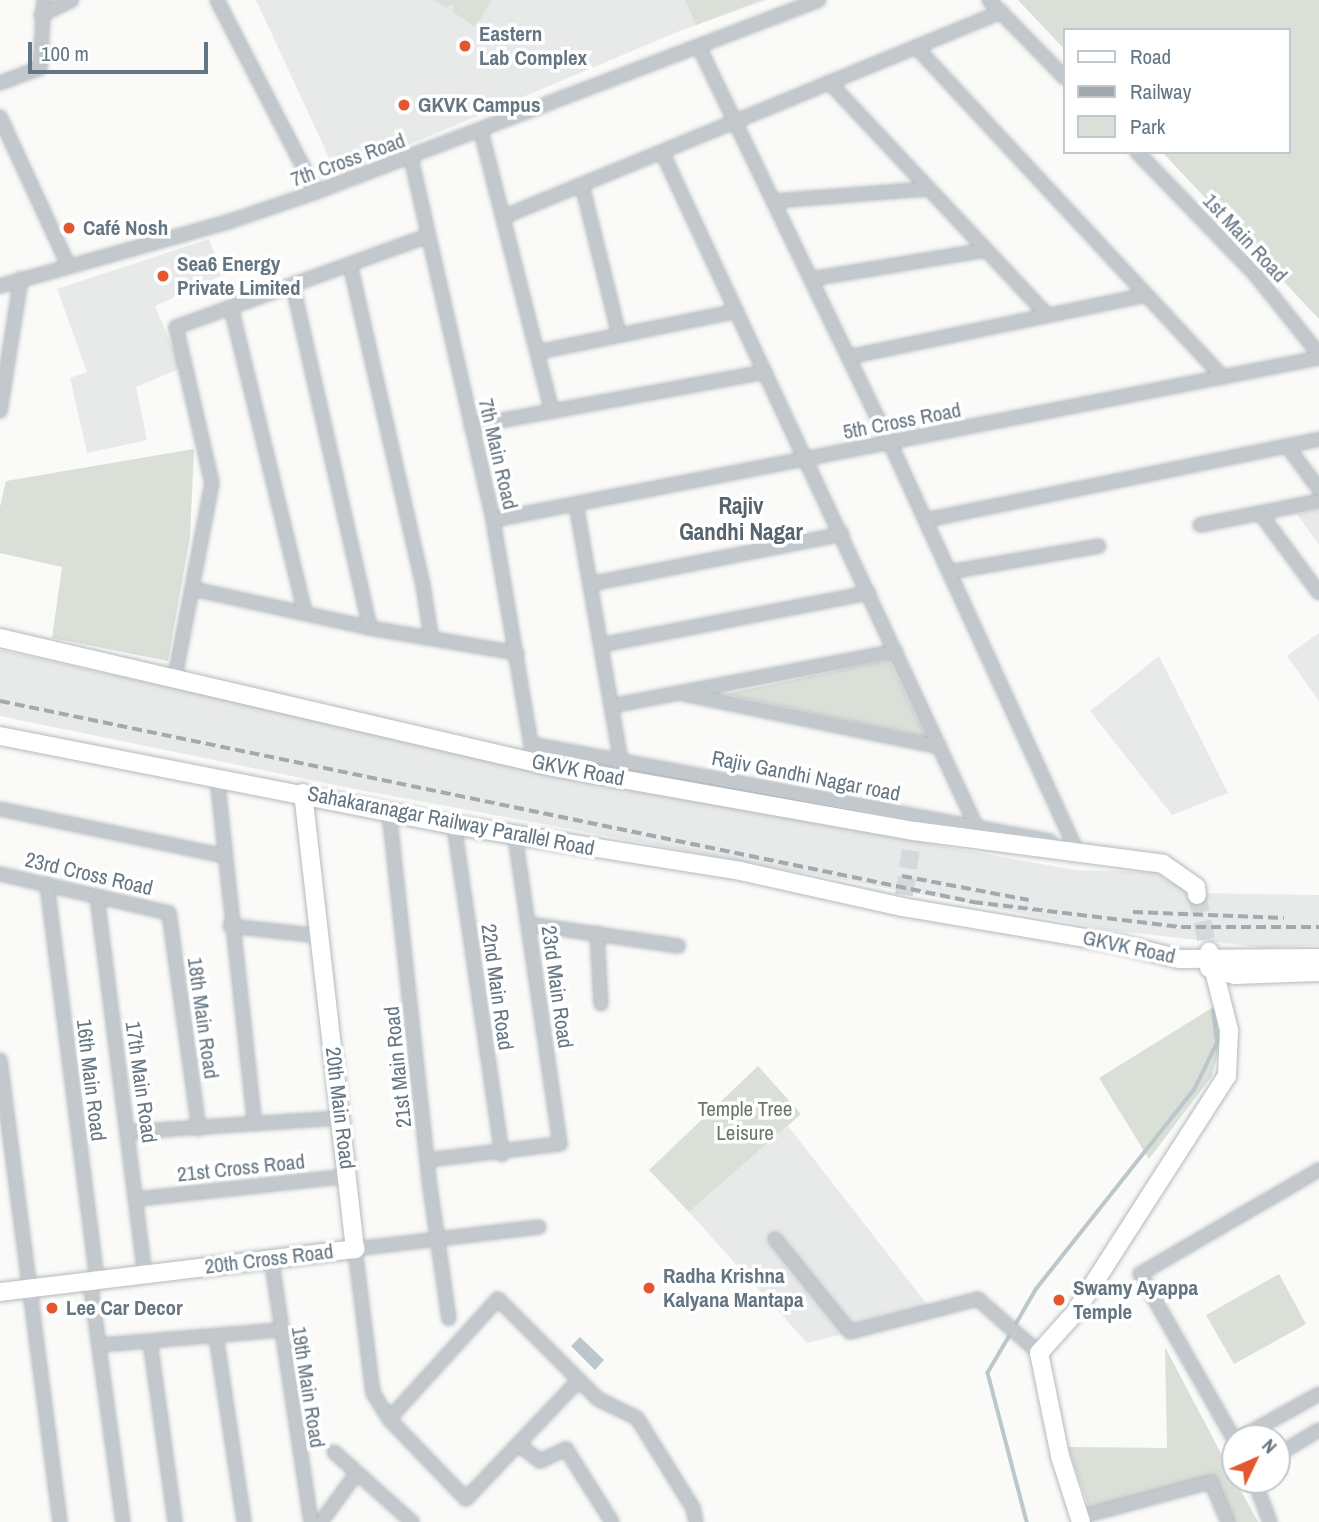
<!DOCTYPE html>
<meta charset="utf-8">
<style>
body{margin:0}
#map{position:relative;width:1319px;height:1522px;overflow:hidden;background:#fafaf8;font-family:"Archivo Narrow",sans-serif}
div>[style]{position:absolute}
.built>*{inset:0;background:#e8e9e9}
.green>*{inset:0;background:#dadfd7}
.water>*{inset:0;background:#bbc7cb}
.stream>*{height:3.5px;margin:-1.75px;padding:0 1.75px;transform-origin:1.75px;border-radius:1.75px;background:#bbc7cb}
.secondary-tunnel>*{height:18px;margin-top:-9px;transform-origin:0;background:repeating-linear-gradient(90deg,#d5d9db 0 18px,transparent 0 27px)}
.roads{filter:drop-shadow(0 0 2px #b3babf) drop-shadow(0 0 2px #b3babf)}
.street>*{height:12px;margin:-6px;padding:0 6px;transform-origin:6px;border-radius:6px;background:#c3c8cc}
.secondary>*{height:18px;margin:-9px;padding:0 9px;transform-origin:9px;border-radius:9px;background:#fff}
.rail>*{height:3.5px;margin-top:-1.75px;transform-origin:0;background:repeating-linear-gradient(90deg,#a2aab0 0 10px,transparent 0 15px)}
.dots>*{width:19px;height:19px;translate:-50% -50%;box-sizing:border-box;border:4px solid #fff;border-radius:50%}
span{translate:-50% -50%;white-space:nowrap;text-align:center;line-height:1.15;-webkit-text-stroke:7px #fff;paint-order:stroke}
.poi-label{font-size:21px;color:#657683;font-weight:700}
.left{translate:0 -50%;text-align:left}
.street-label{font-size:21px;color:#657683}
.park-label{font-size:21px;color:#687a64}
.neighbourhood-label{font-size:23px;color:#57646e;font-weight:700}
.legend{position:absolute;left:1063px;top:28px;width:228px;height:126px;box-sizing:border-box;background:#fff;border:2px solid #c1c8cd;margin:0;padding:9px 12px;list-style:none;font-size:21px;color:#657683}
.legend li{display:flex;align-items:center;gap:14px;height:35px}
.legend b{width:35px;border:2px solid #c1c8cd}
.north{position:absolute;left:1221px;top:1424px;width:70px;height:70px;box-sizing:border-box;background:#fff;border:2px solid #c1c8cd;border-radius:50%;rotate:46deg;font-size:19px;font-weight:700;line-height:28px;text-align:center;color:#657683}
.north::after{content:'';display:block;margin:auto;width:24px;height:32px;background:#e4572e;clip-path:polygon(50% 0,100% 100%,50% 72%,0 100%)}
.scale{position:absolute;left:28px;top:42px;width:180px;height:32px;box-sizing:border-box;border:4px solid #657683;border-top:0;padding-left:9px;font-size:21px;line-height:24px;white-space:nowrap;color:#657683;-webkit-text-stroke:5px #fff;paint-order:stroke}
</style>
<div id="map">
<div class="built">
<i style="clip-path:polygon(256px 0,767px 0,682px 30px,337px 175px)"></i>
<i style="clip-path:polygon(209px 239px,223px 275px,155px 306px,181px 368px,136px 387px,147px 440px,87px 453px,70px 378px,87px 372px,57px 289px)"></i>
<i style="clip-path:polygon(1319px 509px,1319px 545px,1297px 514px)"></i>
<i style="clip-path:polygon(1319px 633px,1319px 701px,1287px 656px)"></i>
<i style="clip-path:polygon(0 650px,665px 796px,1074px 870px,1154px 872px,1189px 893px,1319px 895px,1319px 945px,1266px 948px,1110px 930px,355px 789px,0 716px)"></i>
<i style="clip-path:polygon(1159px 656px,1228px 793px,1172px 815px,1090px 711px)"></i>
<i style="clip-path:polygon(788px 1126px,933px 1312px,807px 1343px,689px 1212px)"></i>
</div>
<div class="green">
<i style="clip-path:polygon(434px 0,492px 0,475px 27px,453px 12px,453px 4px,446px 8px)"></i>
<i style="clip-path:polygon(685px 0,761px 0,696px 25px)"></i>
<i style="clip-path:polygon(1018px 0,1319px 0,1319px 319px,1162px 152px,1289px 152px,1289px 30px,1065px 30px,1065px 50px)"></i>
<i style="clip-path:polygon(194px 449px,190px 537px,168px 661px,52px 638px,62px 567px,0 553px,0 507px,6px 481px)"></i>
<i style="clip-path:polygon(889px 660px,926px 737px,724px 694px)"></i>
<i style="clip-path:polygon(1215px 1006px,1221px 1041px,1212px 1076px,1149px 1159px,1099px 1078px)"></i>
<i style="clip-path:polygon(758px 1066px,801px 1114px,689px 1212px,649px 1170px)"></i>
<i style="clip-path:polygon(1279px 1274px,1306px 1324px,1234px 1364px,1206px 1315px)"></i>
<i style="clip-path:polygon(1165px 1347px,1235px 1480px,1258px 1522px,1229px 1522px,1212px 1479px,1091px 1514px,1068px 1447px,1167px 1448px)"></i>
</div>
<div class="water">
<i style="clip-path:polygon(580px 1337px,604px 1360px,595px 1370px,571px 1346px)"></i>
</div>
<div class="stream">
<i style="left:1014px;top:1327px;width:44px;rotate:-59.9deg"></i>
<i style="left:1036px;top:1289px;width:254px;rotate:-51.6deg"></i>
<i style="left:1194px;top:1090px;width:52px;rotate:-63.9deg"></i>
<i style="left:1217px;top:1043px;width:32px;rotate:-97deg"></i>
<i style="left:1011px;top:1334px;width:45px;rotate:120.5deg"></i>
<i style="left:988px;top:1373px;width:154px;rotate:75.3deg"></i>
</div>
<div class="secondary-tunnel">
<i style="left:904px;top:895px;width:54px;rotate:-81.4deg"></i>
<i style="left:1197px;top:895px;width:54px;rotate:78.3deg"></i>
</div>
<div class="roads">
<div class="street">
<i style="left:217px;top:0;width:216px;rotate:62.7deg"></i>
<i style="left:989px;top:0;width:109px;rotate:45.7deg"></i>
<i style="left:41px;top:15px;width:34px;rotate:-26deg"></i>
<i style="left:699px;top:47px;width:440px;rotate:64.3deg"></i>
<i style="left:890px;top:443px;width:453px;rotate:65.4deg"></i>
<i style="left:916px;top:47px;width:451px;rotate:47.1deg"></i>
<i style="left:829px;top:82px;width:319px;rotate:46.9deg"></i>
<i style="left:0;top:83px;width:43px;rotate:-20.6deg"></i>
<i style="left:40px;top:68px;width:68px;rotate:-86.6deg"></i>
<i style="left:0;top:117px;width:163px;rotate:65.3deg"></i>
<i style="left:481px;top:131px;width:289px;rotate:75.8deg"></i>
<i style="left:662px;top:152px;width:746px;rotate:65.02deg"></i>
<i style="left:1137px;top:152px;width:168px;rotate:46deg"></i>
<i style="left:1254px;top:273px;width:104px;rotate:51.3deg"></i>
<i style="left:411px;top:158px;width:371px;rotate:77.2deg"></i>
<i style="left:493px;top:520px;width:245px;rotate:80.4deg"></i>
<i style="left:582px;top:185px;width:154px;rotate:76.1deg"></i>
<i style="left:774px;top:201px;width:154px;rotate:-4.5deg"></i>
<i style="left:503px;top:217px;width:539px;rotate:-22.37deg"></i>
<i style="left:350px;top:264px;width:329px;rotate:77.2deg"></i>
<i style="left:423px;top:585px;width:52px;rotate:81.1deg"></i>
<i style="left:811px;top:279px;width:177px;rotate:-9.4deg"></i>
<i style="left:0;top:286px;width:237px;rotate:-15.7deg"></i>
<i style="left:228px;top:222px;width:93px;rotate:-18.8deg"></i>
<i style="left:316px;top:192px;width:538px;rotate:-20.89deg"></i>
<i style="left:231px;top:307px;width:315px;rotate:76.4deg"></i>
<i style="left:538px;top:352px;width:203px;rotate:-11.6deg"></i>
<i style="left:849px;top:357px;width:302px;rotate:-11.8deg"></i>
<i style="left:0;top:411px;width:134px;rotate:-81deg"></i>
<i style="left:471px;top:426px;width:299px;rotate:-10.4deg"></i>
<i style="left:1287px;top:446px;width:54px;rotate:53.3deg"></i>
<i style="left:576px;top:504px;width:261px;rotate:80.1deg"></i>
<i style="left:1260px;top:513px;width:99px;rotate:53.6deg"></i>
<i style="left:493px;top:520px;width:842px;rotate:-11.1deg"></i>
<i style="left:926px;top:520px;width:401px;rotate:-11.6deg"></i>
<i style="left:1200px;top:525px;width:121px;rotate:-11.4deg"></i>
<i style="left:949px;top:572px;width:152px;rotate:-9.8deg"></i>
<i style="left:590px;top:584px;width:257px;rotate:-11.2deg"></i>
<i style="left:193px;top:589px;width:181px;rotate:12.4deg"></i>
<i style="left:370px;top:628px;width:352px;rotate:-102.7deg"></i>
<i style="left:370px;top:628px;width:149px;rotate:9.7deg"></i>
<i style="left:601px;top:645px;width:273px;rotate:-11deg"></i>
<i style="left:175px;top:677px;width:197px;rotate:-79.2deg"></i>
<i style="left:212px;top:483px;width:160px;rotate:-103deg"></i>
<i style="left:176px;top:327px;width:268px;rotate:-19.9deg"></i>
<i style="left:684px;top:694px;width:261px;rotate:11.7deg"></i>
<i style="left:611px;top:706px;width:290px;rotate:-10.9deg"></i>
<i style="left:531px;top:744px;width:528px;rotate:10.59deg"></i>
<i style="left:217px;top:777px;width:349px;rotate:83.8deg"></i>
<i style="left:0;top:809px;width:229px;rotate:11.8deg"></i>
<i style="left:389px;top:811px;width:371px;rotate:83.8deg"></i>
<i style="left:429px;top:1180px;width:140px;rotate:81.8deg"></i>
<i style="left:454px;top:825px;width:333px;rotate:81.7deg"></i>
<i style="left:0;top:874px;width:173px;rotate:13deg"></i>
<i style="left:169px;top:913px;width:218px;rotate:82.1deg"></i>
<i style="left:47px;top:884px;width:399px;rotate:82.8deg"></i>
<i style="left:97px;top:896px;width:381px;rotate:82.8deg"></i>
<i style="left:528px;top:924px;width:152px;rotate:8.3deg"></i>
<i style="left:230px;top:926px;width:91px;rotate:6.3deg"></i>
<i style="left:597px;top:933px;width:71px;rotate:86.8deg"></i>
<i style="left:0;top:1060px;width:466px;rotate:82.6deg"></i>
<i style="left:128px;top:1132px;width:212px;rotate:-3.8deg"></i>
<i style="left:427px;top:1160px;width:134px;rotate:-6.9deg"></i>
<i style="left:560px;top:1144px;width:311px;rotate:-98.3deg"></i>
<i style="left:137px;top:1199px;width:213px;rotate:-6.2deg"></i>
<i style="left:539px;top:1227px;width:185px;rotate:173.2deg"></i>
<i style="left:355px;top:1249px;width:145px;rotate:82.9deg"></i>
<i style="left:373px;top:1393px;width:31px;rotate:58deg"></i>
<i style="left:389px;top:1419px;width:111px;rotate:46.1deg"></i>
<i style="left:466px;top:1499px;width:164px;rotate:-46.5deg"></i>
<i style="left:775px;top:1239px;width:119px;rotate:51.1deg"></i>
<i style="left:850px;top:1332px;width:132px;rotate:-14.5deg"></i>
<i style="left:978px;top:1299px;width:81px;rotate:41.5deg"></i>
<i style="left:271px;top:1257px;width:268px;rotate:81.4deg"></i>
<i style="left:90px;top:1281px;width:243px;rotate:82.2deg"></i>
<i style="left:216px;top:1336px;width:188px;rotate:81.4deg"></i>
<i style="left:150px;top:1341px;width:183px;rotate:82.1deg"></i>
<i style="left:101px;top:1345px;width:179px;rotate:-4.8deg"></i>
<i style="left:389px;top:1419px;width:162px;rotate:-47.8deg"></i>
<i style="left:498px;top:1299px;width:141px;rotate:45deg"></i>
<i style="left:598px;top:1399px;width:43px;rotate:26deg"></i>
<i style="left:637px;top:1418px;width:106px;rotate:58.1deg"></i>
<i style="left:693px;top:1508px;width:14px;rotate:78deg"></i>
<i style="left:1240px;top:1438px;width:90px;rotate:-29.1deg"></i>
<i style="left:1235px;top:1441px;width:192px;rotate:-119.6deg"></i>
<i style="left:1140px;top:1274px;width:207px;rotate:-30.2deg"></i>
<i style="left:518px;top:1444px;width:28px;rotate:38deg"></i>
<i style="left:540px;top:1461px;width:29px;rotate:-25deg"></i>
<i style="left:566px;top:1449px;width:86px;rotate:57.8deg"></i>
<i style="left:334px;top:1452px;width:105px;rotate:41.9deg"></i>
<i style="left:1277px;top:1455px;width:49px;rotate:-30.8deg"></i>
<i style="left:1254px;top:1480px;width:45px;rotate:69.1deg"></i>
<i style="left:1080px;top:1517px;width:136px;rotate:-15deg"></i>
<i style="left:1211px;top:1482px;width:43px;rotate:67deg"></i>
<i style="left:321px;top:1522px;width:59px;rotate:-53.9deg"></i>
</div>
<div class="secondary">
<i style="left:0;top:638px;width:569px;rotate:13.11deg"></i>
<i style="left:554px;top:767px;width:366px;rotate:10.1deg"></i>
<i style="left:914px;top:831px;width:251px;rotate:7.5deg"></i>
<i style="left:1163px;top:864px;width:40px;rotate:34.9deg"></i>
<i style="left:1196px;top:887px;width:8px;rotate:83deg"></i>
<i style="left:0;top:736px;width:463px;rotate:11.1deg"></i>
<i style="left:454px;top:825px;width:290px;rotate:9.1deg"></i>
<i style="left:740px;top:871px;width:166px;rotate:12.5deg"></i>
<i style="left:902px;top:907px;width:221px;rotate:9.6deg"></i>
<i style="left:1120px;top:944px;width:62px;rotate:14deg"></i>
<i style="left:1180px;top:959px;width:139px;rotate:-0.4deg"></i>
<i style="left:1209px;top:968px;width:27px;rotate:15deg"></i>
<i style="left:1235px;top:975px;width:84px;rotate:-2deg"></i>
<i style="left:0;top:1292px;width:358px;rotate:-6.9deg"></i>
<i style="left:355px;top:1249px;width:459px;rotate:-96.5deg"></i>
<i style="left:1081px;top:1522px;width:69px;rotate:-107.7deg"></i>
<i style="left:1060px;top:1456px;width:105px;rotate:-101.5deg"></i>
<i style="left:1039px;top:1353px;width:52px;rotate:-48.1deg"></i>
<i style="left:1074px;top:1314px;width:283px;rotate:-57.3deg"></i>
<i style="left:1227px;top:1076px;width:46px;rotate:-87.5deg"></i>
<i style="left:1229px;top:1030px;width:81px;rotate:-104.2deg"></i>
</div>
</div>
<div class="rail">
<i style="left:0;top:701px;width:994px;rotate:11.67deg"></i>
<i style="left:973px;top:902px;width:209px;rotate:6.9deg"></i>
<i style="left:1181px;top:927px;width:138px"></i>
<i style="left:902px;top:876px;width:129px;rotate:10.7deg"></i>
<i style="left:1133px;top:912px;width:151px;rotate:2.3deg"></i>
</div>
<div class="dots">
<i style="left:465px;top:46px;background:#e4572e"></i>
<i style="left:404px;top:105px;background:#e4572e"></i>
<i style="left:69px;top:228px;background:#e4572e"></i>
<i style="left:163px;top:276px;background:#e4572e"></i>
<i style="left:649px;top:1288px;background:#e4572e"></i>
<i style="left:1059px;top:1300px;background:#e4572e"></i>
<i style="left:52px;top:1308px;background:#e4572e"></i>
</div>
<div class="poi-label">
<span class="left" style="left:479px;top:46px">Eastern<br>Lab Complex</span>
<span class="left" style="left:418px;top:105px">GKVK Campus</span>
<span class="left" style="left:83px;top:228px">Café Nosh</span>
<span class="left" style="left:177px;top:276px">Sea6 Energy<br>Private Limited</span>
<span class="left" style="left:663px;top:1288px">Radha Krishna<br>Kalyana Mantapa</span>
<span class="left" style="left:1073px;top:1300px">Swamy Ayappa<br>Temple</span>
<span class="left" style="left:66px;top:1308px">Lee Car Decor</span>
</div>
<div class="street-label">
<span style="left:348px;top:160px;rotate:-20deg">7th Cross Road</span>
<span style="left:1245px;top:238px;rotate:47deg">1st Main Road</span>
<span style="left:902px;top:421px;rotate:-11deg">5th Cross Road</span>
<span style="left:498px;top:454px;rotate:77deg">7th Main Road</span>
<span style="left:578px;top:770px;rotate:11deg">GKVK Road</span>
<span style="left:806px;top:776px;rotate:11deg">Rajiv Gandhi Nagar road</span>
<span style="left:451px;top:821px;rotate:11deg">Sahakaranagar Railway Parallel Road</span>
<span style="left:89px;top:874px;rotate:13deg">23rd Cross Road</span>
<span style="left:1129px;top:947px;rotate:12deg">GKVK Road</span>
<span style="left:497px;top:987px;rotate:82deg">22nd Main Road</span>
<span style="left:557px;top:987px;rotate:82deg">23rd Main Road</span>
<span style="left:203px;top:1018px;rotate:82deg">18th Main Road</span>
<span style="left:398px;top:1067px;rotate:-96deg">21st Main Road</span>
<span style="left:91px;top:1080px;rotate:83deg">16th Main Road</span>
<span style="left:141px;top:1082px;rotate:82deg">17th Main Road</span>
<span style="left:340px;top:1108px;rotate:83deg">20th Main Road</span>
<span style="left:241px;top:1168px;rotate:-6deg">21st Cross Road</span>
<span style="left:269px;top:1259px;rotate:-7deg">20th Cross Road</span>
<span style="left:308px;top:1387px;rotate:81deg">19th Main Road</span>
</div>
<div class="park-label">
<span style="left:745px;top:1121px">Temple Tree<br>Leisure</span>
</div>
<div class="neighbourhood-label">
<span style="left:741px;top:519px">Rajiv<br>Gandhi Nagar</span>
</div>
<ul class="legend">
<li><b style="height:9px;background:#fff"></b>Road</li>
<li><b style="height:9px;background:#a2aab0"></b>Railway</li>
<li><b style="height:19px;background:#dadfd7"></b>Park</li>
</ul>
<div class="north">N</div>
<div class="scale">100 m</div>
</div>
